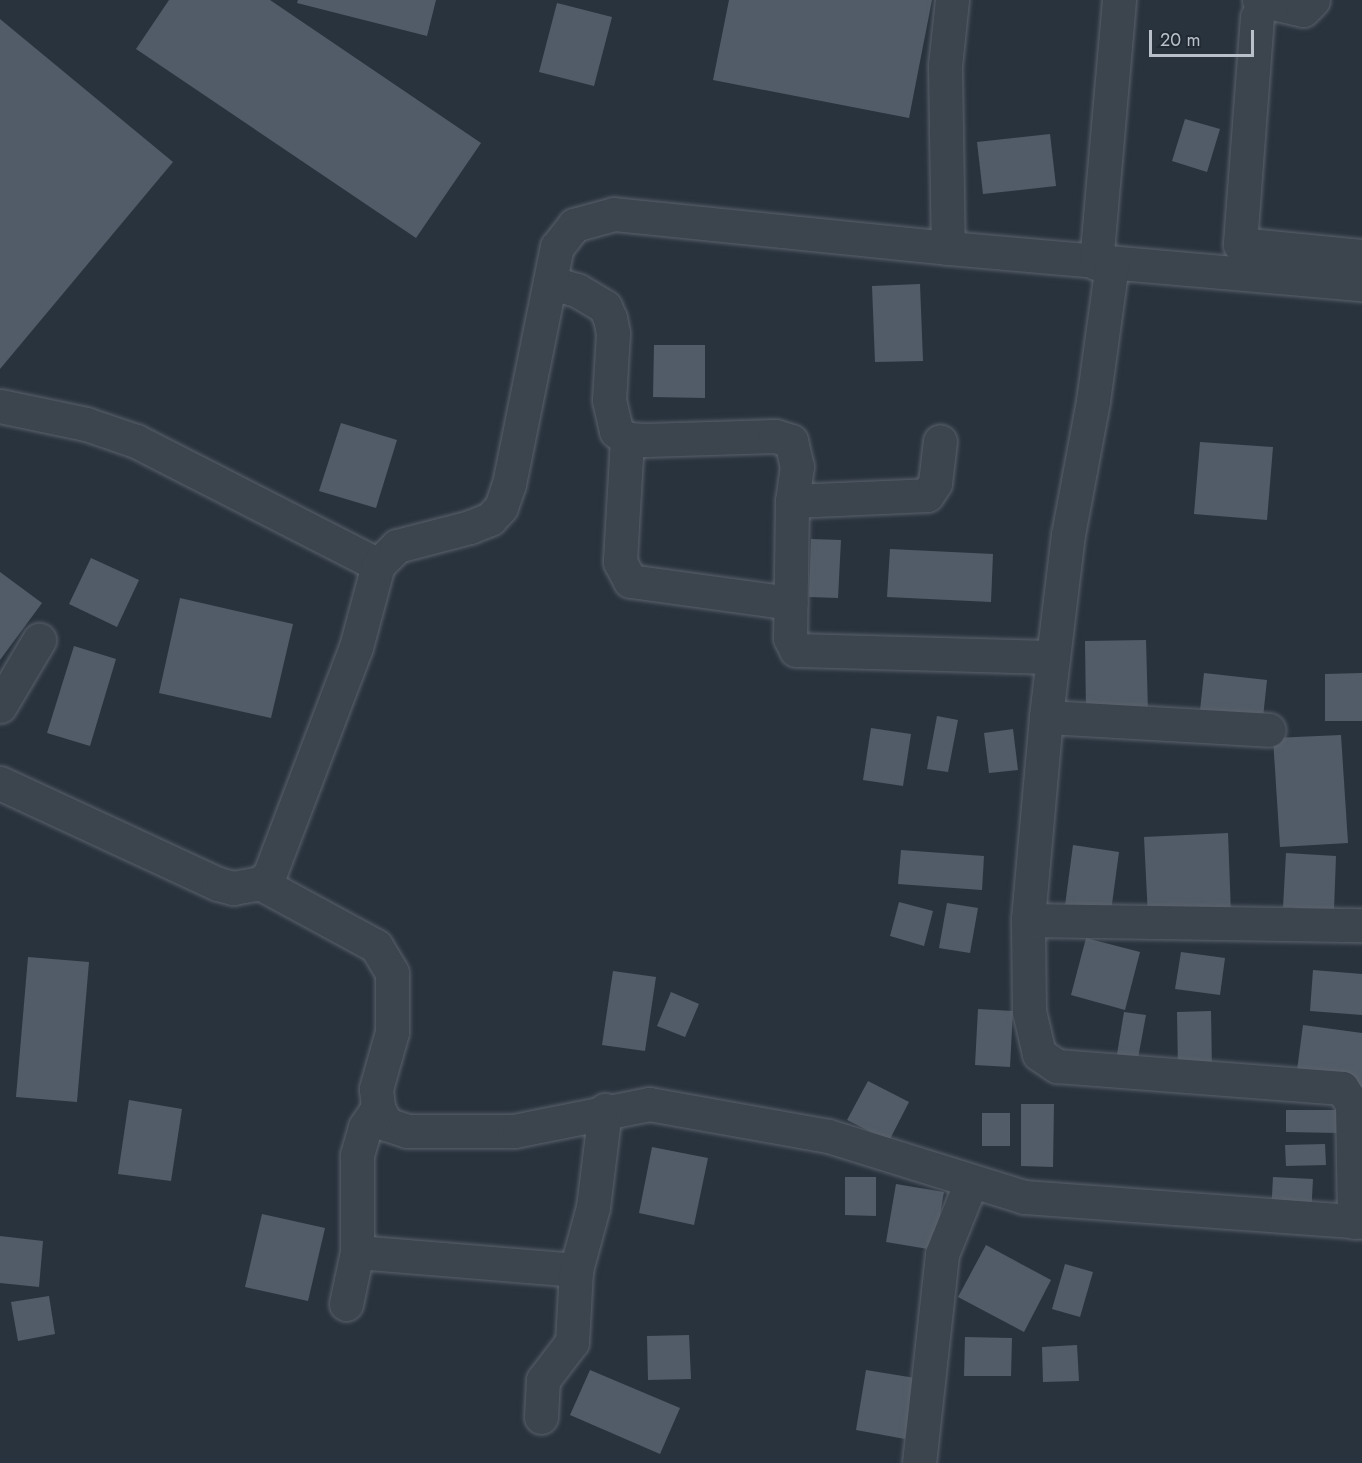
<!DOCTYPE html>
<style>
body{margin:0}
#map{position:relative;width:1362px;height:1463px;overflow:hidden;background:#29333e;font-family:Jost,sans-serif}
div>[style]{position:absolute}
.building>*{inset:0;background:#525c68}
.roads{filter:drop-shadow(0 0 2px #5a626c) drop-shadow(0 0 2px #5a626c)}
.minor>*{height:33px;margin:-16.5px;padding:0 16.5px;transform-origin:16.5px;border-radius:16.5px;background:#3c444e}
span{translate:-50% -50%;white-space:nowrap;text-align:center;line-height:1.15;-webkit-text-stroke:4.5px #212933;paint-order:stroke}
.scale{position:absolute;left:1149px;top:30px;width:105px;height:27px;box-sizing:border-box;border:3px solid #b9c0c9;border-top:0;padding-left:8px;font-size:18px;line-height:21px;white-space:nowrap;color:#b9c0c9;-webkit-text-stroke:4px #212933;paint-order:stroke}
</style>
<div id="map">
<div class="building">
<i style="clip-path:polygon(169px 0,270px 0,481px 143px,416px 238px,136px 49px)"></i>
<i style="clip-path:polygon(298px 0,436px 0,427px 36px,297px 3px)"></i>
<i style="clip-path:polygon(729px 0,932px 0,909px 118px,713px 80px)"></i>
<i style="clip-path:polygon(557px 3px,612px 17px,594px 86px,539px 72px)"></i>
<i style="clip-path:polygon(0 19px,173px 162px,0 369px)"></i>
<i style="clip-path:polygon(1185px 119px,1220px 129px,1207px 172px,1172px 161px)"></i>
<i style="clip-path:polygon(1050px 134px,1056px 186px,983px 194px,977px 142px)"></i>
<i style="clip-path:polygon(920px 284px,923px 361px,875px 362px,872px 286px)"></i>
<i style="clip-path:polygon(654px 345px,705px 345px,705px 398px,653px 397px)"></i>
<i style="clip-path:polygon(341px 423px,397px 440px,376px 508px,319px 491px)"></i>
<i style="clip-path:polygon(1200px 442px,1273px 447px,1267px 520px,1194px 514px)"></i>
<i style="clip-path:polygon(811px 539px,841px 540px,838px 598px,809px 597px)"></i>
<i style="clip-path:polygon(890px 549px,993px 554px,991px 602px,887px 597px)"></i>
<i style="clip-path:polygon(91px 558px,139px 580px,117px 627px,69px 604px)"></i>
<i style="clip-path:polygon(0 572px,42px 603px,0 660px)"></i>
<i style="clip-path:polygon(180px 598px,293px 624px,271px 718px,159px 693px)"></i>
<i style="clip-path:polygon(1146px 640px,1148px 712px,1086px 713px,1085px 641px)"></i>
<i style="clip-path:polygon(74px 646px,116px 659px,90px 746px,47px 733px)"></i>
<i style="clip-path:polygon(1204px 673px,1267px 680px,1262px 727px,1199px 720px)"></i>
<i style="clip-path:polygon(1362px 673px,1362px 721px,1325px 721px,1325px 674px)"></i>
<i style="clip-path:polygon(937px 716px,958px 720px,948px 772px,927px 769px)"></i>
<i style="clip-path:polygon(871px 728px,911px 734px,903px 786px,863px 780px)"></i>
<i style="clip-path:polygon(1013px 729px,1018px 770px,989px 773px,984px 733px)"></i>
<i style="clip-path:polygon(1341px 735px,1348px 843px,1280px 847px,1273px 738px)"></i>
<i style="clip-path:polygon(1228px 833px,1231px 914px,1148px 917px,1144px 837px)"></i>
<i style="clip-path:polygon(1073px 845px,1119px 852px,1110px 919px,1064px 913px)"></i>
<i style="clip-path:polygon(901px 850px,984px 856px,982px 890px,898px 884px)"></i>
<i style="clip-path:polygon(1286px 853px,1336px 856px,1334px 910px,1283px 907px)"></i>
<i style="clip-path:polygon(899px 902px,933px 911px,924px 946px,890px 936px)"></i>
<i style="clip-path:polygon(947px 903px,978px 908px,970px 953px,939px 948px)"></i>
<i style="clip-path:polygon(1086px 938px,1140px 952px,1125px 1010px,1071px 995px)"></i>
<i style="clip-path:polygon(1181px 952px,1225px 958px,1220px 995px,1175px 989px)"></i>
<i style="clip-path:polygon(28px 957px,89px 962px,77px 1102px,16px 1097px)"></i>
<i style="clip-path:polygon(1313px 970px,1362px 974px,1362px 1015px,1310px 1011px)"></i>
<i style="clip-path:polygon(613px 971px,656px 977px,645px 1051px,602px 1045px)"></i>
<i style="clip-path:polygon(671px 992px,699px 1004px,685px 1037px,657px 1026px)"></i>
<i style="clip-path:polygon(978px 1009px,1013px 1011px,1010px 1067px,975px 1065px)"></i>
<i style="clip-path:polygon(1211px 1011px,1212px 1070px,1178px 1070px,1177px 1012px)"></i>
<i style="clip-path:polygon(1124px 1012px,1146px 1015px,1136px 1069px,1115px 1066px)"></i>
<i style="clip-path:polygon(1303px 1025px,1362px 1033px,1362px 1087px,1296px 1078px)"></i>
<i style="clip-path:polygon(868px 1081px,909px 1102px,889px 1141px,847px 1120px)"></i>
<i style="clip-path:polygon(129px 1100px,182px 1109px,171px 1181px,118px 1174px)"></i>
<i style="clip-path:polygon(1021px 1104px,1054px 1104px,1053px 1167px,1021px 1166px)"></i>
<i style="clip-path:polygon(1286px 1110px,1338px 1110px,1338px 1133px,1286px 1132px)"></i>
<i style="clip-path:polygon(982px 1113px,1010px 1113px,1010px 1146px,982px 1146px)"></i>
<i style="clip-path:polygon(1325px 1144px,1326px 1165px,1286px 1166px,1285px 1145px)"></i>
<i style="clip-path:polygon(652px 1147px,708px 1158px,694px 1225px,639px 1213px)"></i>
<i style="clip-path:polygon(845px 1177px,876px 1177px,876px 1216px,845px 1215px)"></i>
<i style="clip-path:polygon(1273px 1177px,1313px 1179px,1311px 1216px,1271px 1214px)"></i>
<i style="clip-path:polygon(896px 1184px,944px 1192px,934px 1250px,886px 1242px)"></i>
<i style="clip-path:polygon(262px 1214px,325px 1228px,308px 1301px,245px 1287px)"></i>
<i style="clip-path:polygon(0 1236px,43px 1241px,39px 1287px,0 1283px)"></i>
<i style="clip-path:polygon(986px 1245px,1051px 1280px,1024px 1332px,958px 1297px)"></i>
<i style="clip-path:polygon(1065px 1264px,1093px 1272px,1080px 1317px,1052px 1309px)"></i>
<i style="clip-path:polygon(49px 1296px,55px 1334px,18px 1341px,11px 1302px)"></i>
<i style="clip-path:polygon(689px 1335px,691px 1379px,648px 1380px,647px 1336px)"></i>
<i style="clip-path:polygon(965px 1337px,1012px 1338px,1011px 1376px,964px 1376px)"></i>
<i style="clip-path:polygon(1077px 1345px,1079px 1381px,1043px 1382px,1042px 1347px)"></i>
<i style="clip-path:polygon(590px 1370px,680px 1408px,660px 1454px,570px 1415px)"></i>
<i style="clip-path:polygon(866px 1370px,915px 1378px,905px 1439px,856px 1430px)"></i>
</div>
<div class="roads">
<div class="minor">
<i style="left:952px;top:0;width:66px;rotate:96.1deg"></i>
<i style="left:945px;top:66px;width:182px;rotate:89.1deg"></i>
<i style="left:948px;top:248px;width:416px;rotate:5deg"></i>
<i style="left:1259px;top:0;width:45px;rotate:12.8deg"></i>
<i style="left:1303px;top:10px;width:14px;rotate:-45deg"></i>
<i style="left:1257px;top:17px;width:228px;rotate:94.3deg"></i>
<i style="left:1240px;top:244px;width:123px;rotate:5.6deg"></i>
<i style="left:1096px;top:263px;width:264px;rotate:-85deg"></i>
<i style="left:1112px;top:264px;width:138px;rotate:97.9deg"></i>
<i style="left:1093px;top:401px;width:135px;rotate:100.6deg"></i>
<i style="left:1068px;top:534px;width:184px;rotate:96.9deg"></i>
<i style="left:1046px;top:717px;width:204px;rotate:95.1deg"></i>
<i style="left:1028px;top:920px;width:91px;rotate:89.4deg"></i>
<i style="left:1029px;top:1011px;width:44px;rotate:76.9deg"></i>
<i style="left:1039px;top:1054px;width:22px;rotate:34deg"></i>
<i style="left:1057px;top:1066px;width:286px;rotate:4.4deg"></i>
<i style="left:1342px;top:1088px;width:19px;rotate:58deg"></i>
<i style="left:1352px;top:1104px;width:118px;rotate:89deg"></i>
<i style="left:550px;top:282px;width:28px;rotate:17deg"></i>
<i style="left:577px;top:290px;width:33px;rotate:31deg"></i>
<i style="left:605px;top:307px;width:12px;rotate:66deg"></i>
<i style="left:610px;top:318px;width:15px;rotate:79deg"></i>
<i style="left:613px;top:333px;width:67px;rotate:93.4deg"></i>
<i style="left:609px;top:400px;width:32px;rotate:77deg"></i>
<i style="left:616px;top:431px;width:14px;rotate:36deg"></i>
<i style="left:627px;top:439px;width:19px;rotate:3deg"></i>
<i style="left:646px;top:440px;width:129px;rotate:-1.8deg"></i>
<i style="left:775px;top:436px;width:17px;rotate:17deg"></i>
<i style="left:791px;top:441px;width:26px;rotate:77deg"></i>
<i style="left:797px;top:466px;width:35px;rotate:98deg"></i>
<i style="left:792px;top:501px;width:137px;rotate:90.8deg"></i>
<i style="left:790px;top:638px;width:13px;rotate:63deg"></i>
<i style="left:796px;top:650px;width:256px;rotate:1.6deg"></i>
<i style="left:0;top:406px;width:88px;rotate:11.8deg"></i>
<i style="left:86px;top:424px;width:53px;rotate:18.8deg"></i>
<i style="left:136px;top:441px;width:272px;rotate:27.1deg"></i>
<i style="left:627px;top:439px;width:123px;rotate:93.3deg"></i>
<i style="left:620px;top:562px;width:21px;rotate:62deg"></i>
<i style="left:630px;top:581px;width:162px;rotate:7.8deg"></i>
<i style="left:792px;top:501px;width:135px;rotate:-2.5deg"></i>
<i style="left:927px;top:495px;width:14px;rotate:-56deg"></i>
<i style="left:935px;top:483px;width:42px;rotate:-83.2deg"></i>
<i style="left:0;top:706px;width:77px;rotate:-59.4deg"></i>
<i style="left:1046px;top:717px;width:223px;rotate:3.3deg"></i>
<i style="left:0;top:783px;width:240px;rotate:24.9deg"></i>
<i style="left:218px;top:884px;width:16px;rotate:15deg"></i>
<i style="left:233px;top:888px;width:27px;rotate:-10deg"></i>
<i style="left:260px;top:883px;width:11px;rotate:-38deg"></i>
<i style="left:269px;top:876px;width:245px;rotate:-69.2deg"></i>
<i style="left:356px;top:647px;width:85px;rotate:-75deg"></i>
<i style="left:378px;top:565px;width:27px;rotate:-45deg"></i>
<i style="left:397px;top:546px;width:75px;rotate:-14.6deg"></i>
<i style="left:470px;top:527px;width:22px;rotate:-22deg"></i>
<i style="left:490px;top:519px;width:16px;rotate:-47deg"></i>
<i style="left:501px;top:507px;width:24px;rotate:-71deg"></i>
<i style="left:509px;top:484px;width:242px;rotate:-78.6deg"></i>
<i style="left:557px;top:247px;width:28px;rotate:-52deg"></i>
<i style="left:574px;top:225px;width:41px;rotate:-15.4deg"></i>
<i style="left:614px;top:214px;width:336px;rotate:5.8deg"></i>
<i style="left:260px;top:883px;width:132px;rotate:28.5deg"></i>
<i style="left:376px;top:946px;width:31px;rotate:59deg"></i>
<i style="left:392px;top:973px;width:59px;rotate:90deg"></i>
<i style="left:392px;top:1032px;width:59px;rotate:105.7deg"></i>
<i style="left:376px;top:1089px;width:19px;rotate:84deg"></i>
<i style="left:378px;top:1108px;width:18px;rotate:63deg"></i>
<i style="left:386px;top:1124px;width:22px;rotate:18deg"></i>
<i style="left:407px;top:1131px;width:107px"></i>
<i style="left:514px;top:1131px;width:138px;rotate:-11.3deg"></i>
<i style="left:649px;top:1104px;width:182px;rotate:10.1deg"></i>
<i style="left:828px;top:1136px;width:205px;rotate:17.3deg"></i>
<i style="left:1024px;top:1197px;width:339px;rotate:4.2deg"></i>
<i style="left:1028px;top:920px;width:334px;rotate:0.9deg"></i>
<i style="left:357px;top:1252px;width:220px;rotate:4.7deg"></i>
<i style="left:346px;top:1304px;width:53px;rotate:-78.1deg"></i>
<i style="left:357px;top:1252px;width:97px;rotate:-90deg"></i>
<i style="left:357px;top:1155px;width:29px;rotate:-74deg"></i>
<i style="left:365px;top:1127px;width:23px;rotate:-56deg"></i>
<i style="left:541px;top:1417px;width:37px;rotate:-87deg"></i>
<i style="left:543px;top:1380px;width:48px;rotate:-52.7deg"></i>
<i style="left:572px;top:1342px;width:72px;rotate:-86.8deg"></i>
<i style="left:576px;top:1270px;width:65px;rotate:-74.9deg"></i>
<i style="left:593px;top:1207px;width:98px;rotate:-82.9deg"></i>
<i style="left:919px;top:1463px;width:210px;rotate:-83.7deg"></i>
<i style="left:942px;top:1254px;width:78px;rotate:-68.1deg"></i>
</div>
</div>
<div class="scale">20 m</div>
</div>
